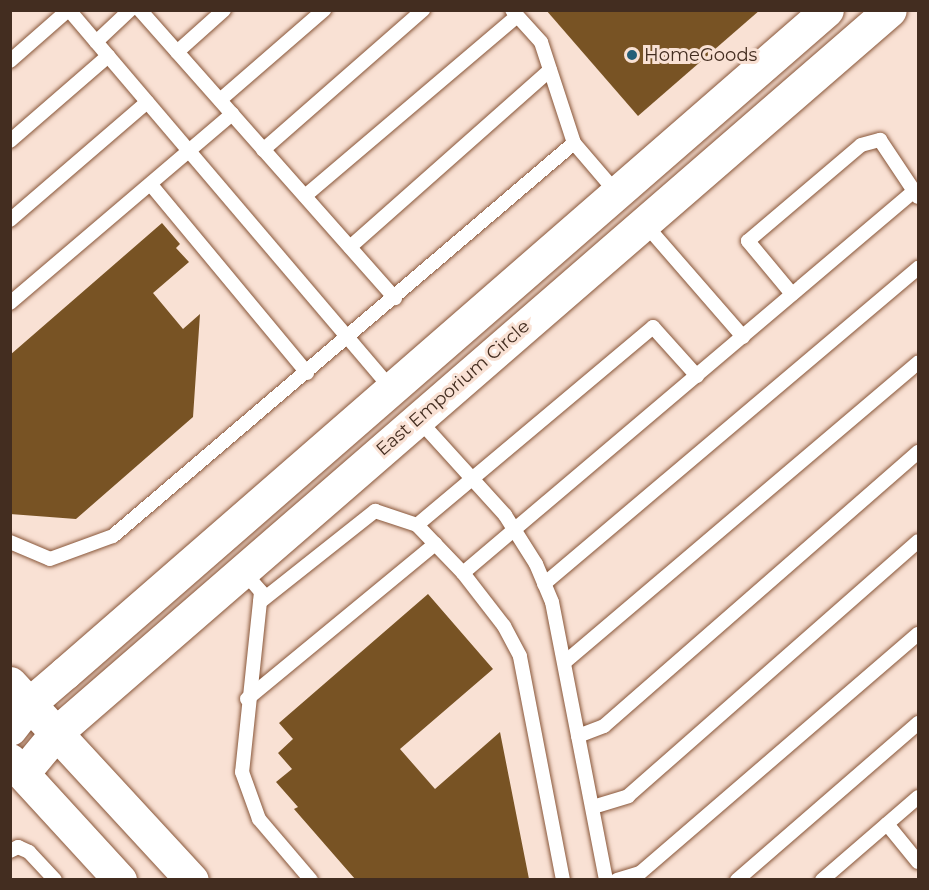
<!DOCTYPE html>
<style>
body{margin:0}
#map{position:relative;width:929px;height:890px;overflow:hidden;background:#f9e1d4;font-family:Montserrat,sans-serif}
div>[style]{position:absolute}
.building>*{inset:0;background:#785324}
.roads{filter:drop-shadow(0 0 2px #885639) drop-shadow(0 0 2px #885639)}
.service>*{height:14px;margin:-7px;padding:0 7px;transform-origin:7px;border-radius:7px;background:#fff}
.tertiary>*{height:33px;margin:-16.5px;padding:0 16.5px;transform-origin:16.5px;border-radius:16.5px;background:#fff}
.secondary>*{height:33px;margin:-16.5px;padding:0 16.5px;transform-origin:16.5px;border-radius:16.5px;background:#fff}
.dots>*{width:16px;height:16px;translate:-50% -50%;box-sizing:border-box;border:3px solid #f9e1d4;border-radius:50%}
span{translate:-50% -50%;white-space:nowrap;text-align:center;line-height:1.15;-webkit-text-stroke:6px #f9e1d4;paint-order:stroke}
.poi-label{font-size:18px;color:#432d20}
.left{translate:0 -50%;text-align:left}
.street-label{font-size:18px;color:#432d20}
.frame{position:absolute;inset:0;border:12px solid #432d20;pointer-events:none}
</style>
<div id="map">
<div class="building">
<i style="clip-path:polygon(546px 10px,760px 10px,638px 116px)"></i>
<i style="clip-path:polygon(162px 223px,180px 244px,176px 248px,189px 262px,153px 293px,183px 329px,200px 314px,193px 417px,76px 519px,10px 514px,10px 355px)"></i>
<i style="clip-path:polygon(428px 594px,493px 669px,400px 749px,435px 789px,500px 732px,529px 879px,355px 879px,294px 809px,298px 807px,276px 782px,292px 769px,278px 753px,293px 739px,279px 723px)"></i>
</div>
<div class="roads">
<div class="service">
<i style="left:69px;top:10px;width:495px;rotate:49.6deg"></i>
<i style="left:140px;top:10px;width:385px;rotate:48.5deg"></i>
<i style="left:96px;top:42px;width:47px;rotate:-43.3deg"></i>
<i style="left:177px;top:52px;width:63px;rotate:-41.8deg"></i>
<i style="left:10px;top:61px;width:77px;rotate:-41.3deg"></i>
<i style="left:220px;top:100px;width:138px;rotate:-40.9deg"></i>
<i style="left:10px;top:141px;width:130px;rotate:-40.9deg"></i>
<i style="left:574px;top:143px;width:65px;rotate:49.4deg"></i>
<i style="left:263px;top:150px;width:213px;rotate:-41.2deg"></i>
<i style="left:152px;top:186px;width:243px;rotate:50.3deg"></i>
<i style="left:305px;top:196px;width:278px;rotate:-40.3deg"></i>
<i style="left:10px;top:220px;width:181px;rotate:-40.7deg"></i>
<i style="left:644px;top:223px;width:151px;rotate:49deg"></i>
<i style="left:350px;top:247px;width:267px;rotate:-41.5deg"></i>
<i style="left:792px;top:294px;width:69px;rotate:-129.7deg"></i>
<i style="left:748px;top:241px;width:148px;rotate:-40.3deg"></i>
<i style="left:861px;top:145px;width:20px;rotate:-15deg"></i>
<i style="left:880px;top:140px;width:61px;rotate:56.3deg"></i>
<i style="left:10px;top:303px;width:292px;rotate:-40.4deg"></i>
<i style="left:418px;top:419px;width:130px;rotate:47.8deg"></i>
<i style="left:505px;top:515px;width:58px;rotate:57.7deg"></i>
<i style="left:536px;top:564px;width:41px;rotate:67.2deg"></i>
<i style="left:552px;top:602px;width:283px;rotate:79deg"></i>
<i style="left:10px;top:542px;width:43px;rotate:23deg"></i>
<i style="left:50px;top:559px;width:67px;rotate:-20.1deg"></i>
<i style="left:113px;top:536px;width:606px;rotate:-40.45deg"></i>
<i style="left:574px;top:143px;width:106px;rotate:-108.1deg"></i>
<i style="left:541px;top:42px;width:43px;rotate:-132.2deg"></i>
<i style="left:243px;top:571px;width:28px;rotate:49deg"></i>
<i style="left:261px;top:592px;width:181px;rotate:96deg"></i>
<i style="left:242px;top:772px;width:50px;rotate:70.1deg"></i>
<i style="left:259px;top:819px;width:80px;rotate:49.6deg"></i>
<i style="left:463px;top:573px;width:66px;rotate:-133.8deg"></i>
<i style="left:417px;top:525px;width:308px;rotate:-40deg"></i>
<i style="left:653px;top:327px;width:66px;rotate:48.1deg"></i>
<i style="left:544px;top:584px;width:490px;rotate:-40.2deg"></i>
<i style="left:260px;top:602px;width:147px;rotate:-38.4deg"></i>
<i style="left:375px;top:511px;width:44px;rotate:18.4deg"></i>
<i style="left:565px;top:662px;width:463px;rotate:-40.3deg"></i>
<i style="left:247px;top:699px;width:244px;rotate:-39.5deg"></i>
<i style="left:578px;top:736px;width:28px;rotate:-21deg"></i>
<i style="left:604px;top:726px;width:417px;rotate:-41.1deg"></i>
<i style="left:593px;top:807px;width:37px;rotate:-17deg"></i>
<i style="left:628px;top:796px;width:386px;rotate:-41.3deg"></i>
<i style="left:887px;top:824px;width:49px;rotate:50.8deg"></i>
<i style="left:10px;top:851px;width:9px;rotate:-27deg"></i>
<i style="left:18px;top:847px;width:12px;rotate:24deg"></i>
<i style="left:29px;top:852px;width:38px;rotate:47deg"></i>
<i style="left:563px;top:880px;width:228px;rotate:-100.9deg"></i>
<i style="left:520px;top:656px;width:34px;rotate:-118deg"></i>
<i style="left:504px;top:626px;width:67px;rotate:-127.7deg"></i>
<i style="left:463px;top:573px;width:591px;rotate:-40.26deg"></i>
<i style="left:914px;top:191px;width:7px;rotate:56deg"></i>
<i style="left:617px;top:880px;width:24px;rotate:-17deg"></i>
<i style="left:640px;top:873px;width:367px;rotate:-40.7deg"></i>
<i style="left:737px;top:880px;width:240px;rotate:-40.9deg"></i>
<i style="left:822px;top:880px;width:127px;rotate:-40.8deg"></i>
</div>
<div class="tertiary">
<i style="left:10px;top:729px;width:33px;rotate:-52deg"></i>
<i style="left:30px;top:703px;width:46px;rotate:-40.6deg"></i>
<i style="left:65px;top:673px;width:1010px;rotate:-41.03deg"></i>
<i style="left:23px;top:773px;width:53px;rotate:-50.3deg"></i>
<i style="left:57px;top:732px;width:1102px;rotate:-40.92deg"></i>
</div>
<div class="secondary">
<i style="left:10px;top:683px;width:268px;rotate:47.3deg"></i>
<i style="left:10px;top:760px;width:163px;rotate:47.5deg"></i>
</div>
</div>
<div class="dots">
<i style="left:632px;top:55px;background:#255f78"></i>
</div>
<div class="poi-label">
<span class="left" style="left:644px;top:55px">HomeGoods</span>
</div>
<div class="street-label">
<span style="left:453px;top:388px;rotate:-41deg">East Emporium Circle</span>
</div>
<div class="frame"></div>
</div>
